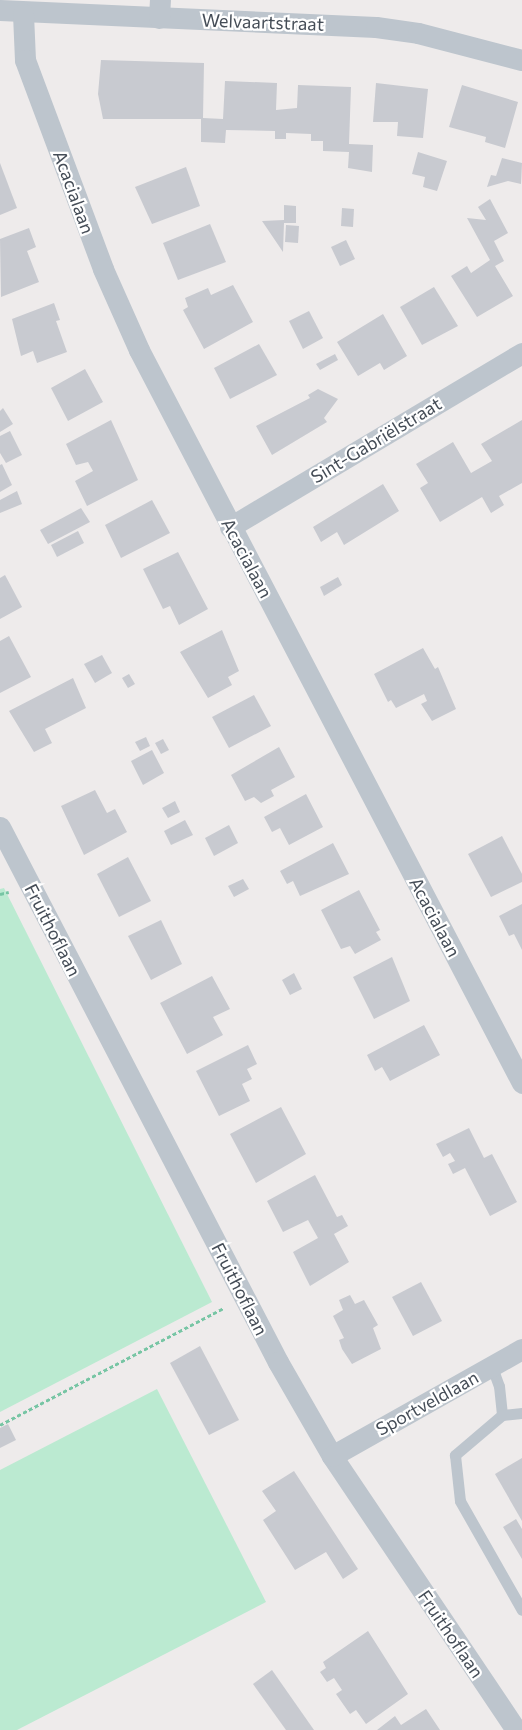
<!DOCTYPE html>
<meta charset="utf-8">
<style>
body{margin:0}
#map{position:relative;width:522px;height:1730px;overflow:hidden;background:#eeebeb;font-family:Commissioner,sans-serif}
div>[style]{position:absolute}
.green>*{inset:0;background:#bbead1}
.building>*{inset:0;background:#c8cad0}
.path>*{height:3px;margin-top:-1.5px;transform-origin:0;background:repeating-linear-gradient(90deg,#77c5a4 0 4px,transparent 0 6.5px)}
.service>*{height:11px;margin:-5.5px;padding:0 5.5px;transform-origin:5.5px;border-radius:5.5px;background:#bdc5cd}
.minor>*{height:21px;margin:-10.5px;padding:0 10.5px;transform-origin:10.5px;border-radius:10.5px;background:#bdc5cd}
span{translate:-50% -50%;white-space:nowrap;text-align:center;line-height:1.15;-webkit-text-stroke:4.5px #fff;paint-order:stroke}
.street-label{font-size:18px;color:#454d57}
</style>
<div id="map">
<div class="green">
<i style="clip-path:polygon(4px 888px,212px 1302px,0 1412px,0 889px)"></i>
<i style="clip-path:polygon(157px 1389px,266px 1602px,17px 1730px,0 1730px,0 1470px)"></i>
</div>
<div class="building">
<i style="clip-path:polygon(101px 60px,204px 63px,203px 118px,223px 119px,225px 81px,277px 83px,276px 110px,297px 108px,298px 85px,351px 87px,349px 144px,373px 145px,372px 172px,348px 168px,349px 152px,323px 151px,323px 141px,311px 141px,311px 134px,286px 133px,286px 139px,275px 139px,275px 131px,226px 130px,225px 143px,201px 142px,201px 119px,103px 119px,98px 94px)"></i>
<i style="clip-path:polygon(376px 83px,428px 89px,423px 138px,397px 136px,398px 122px,373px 122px)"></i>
<i style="clip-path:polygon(462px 85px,518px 102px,505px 148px,485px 142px,486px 137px,449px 127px)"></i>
<i style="clip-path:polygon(418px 152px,447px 161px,437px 191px,423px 187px,425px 177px,412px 174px)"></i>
<i style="clip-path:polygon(502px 158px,522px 163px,521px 184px,508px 181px,487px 187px,491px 175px,496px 176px)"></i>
<i style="clip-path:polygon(0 163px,17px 208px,0 215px)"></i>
<i style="clip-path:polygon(186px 167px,200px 206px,152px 224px,135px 187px)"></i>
<i style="clip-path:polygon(490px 199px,508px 233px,494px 241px,504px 261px,495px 266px,513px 296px,477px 317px,451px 276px,467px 266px,471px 273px,490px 260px,467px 218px,486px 220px,478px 207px)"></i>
<i style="clip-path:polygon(284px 205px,296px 206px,296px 223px,284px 223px,283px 252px,262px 221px,284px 220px)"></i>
<i style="clip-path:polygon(342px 208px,354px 209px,353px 227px,341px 226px)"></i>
<i style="clip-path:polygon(210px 224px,226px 262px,178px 280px,163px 243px)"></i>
<i style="clip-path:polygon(286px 225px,299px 226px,298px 243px,285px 242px)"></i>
<i style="clip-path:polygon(29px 228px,36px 247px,27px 251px,39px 282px,1px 297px,0 239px)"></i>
<i style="clip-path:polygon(346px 240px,355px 259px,340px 266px,331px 247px)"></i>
<i style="clip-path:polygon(233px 285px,253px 322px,204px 349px,183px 310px,188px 307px,185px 298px,208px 288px,211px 295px)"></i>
<i style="clip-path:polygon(434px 287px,458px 326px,422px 345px,400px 307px)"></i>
<i style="clip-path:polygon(54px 303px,60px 320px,56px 321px,67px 352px,37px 363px,33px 351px,21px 356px,12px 319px)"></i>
<i style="clip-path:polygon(309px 311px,323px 338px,303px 349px,289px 321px)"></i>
<i style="clip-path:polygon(383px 314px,407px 356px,384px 370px,380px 363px,358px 376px,337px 342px)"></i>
<i style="clip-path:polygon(259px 344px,277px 375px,230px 399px,214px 368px)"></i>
<i style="clip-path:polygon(335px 354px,338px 360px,320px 370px,316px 364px)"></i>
<i style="clip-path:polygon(85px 369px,103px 402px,68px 421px,51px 388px)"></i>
<i style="clip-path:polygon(318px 389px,338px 399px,324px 418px,327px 422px,272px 455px,256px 426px,310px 398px,308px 395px)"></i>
<i style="clip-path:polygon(3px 408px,13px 424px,0 432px,0 411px)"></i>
<i style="clip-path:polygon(111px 420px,138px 480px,87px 506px,75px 481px,93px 471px,88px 462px,76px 465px,66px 444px)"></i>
<i style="clip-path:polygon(522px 420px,522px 483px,499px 496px,504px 505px,491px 513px,482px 497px,440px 522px,420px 488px,428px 483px,416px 464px,453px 442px,471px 473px,492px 461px,481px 444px)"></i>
<i style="clip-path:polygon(10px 431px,22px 455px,6px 463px,0 453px,0 436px)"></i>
<i style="clip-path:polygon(2px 464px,12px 485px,0 492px,0 465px)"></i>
<i style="clip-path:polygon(383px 484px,399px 511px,344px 545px,337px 532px,321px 542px,313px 527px)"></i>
<i style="clip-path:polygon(17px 491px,22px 504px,0 513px,0 500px)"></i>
<i style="clip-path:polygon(152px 500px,170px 533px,121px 558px,105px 525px)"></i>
<i style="clip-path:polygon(81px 508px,90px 522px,48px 544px,40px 530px)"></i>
<i style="clip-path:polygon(78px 531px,84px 543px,57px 557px,51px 545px)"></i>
<i style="clip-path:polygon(178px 552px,208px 609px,179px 625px,170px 606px,163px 609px,143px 569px)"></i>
<i style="clip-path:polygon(5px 575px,22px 607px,0 619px,0 578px)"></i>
<i style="clip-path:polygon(338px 577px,342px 585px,324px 596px,320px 587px)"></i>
<i style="clip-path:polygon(222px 630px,239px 671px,228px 677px,232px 685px,208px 698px,180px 652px)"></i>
<i style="clip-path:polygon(9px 636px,31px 677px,0 693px,0 641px)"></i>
<i style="clip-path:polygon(423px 648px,435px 669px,438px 667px,456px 709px,432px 721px,421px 704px,427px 701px,424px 694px,396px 708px,391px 700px,388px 702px,374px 674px)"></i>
<i style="clip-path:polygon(102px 655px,112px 673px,95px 683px,84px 664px)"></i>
<i style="clip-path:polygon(129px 674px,135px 684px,128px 688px,122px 678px)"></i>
<i style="clip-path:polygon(73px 678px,86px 708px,45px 729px,52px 743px,34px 752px,9px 711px)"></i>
<i style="clip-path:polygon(254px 695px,271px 726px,229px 748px,212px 717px)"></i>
<i style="clip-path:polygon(146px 737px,150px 746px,140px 751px,135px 742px)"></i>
<i style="clip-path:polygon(163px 739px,169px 750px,161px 754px,155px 743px)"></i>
<i style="clip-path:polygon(279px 747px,295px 777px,271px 790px,274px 796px,261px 803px,254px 797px,245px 801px,231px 775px)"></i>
<i style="clip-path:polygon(152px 750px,164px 773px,143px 785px,131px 761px)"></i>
<i style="clip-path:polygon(95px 790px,107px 813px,115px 809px,127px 832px,84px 855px,61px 806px)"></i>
<i style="clip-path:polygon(306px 794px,323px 827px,289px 845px,280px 828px,272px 832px,264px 817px)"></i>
<i style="clip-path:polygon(175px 801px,180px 812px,168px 818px,162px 808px)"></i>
<i style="clip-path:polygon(185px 820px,193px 835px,171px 845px,164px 831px)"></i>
<i style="clip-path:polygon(229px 825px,238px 843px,214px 856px,205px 838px)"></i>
<i style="clip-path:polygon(502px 836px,522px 874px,522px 882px,491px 897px,468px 854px)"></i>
<i style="clip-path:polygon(333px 843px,349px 874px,300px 896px,293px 881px,287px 884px,280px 871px)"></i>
<i style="clip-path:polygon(128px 857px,151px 901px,119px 917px,97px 874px)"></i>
<i style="clip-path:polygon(243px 879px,249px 889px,234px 897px,228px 886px)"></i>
<i style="clip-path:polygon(359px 890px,380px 930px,376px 932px,381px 940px,355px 954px,350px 946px,341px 949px,321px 910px)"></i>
<i style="clip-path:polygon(522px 904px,522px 950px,514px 934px,509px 936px,499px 916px)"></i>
<i style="clip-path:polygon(161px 920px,182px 964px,151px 980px,128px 936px)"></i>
<i style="clip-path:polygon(392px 957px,410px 1001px,374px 1019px,353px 977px)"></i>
<i style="clip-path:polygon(294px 973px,302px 989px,290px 995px,282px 980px)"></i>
<i style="clip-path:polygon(212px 976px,230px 1009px,213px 1017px,223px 1035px,187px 1054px,160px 1003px)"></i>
<i style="clip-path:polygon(424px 1025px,440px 1055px,390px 1081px,382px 1067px,375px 1071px,367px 1055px)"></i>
<i style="clip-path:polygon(248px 1045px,257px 1064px,247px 1069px,252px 1079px,242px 1084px,250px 1101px,219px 1116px,196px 1071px)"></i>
<i style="clip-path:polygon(281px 1107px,306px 1154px,256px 1183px,230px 1134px)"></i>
<i style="clip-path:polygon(469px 1128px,484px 1158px,492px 1154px,517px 1202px,490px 1216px,465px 1168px,453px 1174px,448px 1164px,455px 1161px,450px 1153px,443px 1157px,436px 1144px)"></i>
<i style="clip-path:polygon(315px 1175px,337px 1217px,342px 1215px,348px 1226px,334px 1234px,349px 1262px,310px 1286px,293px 1252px,318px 1238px,308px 1220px,283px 1232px,267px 1201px)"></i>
<i style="clip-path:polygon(421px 1282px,442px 1321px,413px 1336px,392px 1297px)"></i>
<i style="clip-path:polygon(350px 1295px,355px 1304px,364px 1300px,378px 1325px,373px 1328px,381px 1349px,352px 1364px,342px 1349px,339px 1340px,344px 1338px,333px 1316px,343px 1310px,339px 1300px)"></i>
<i style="clip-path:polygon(200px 1346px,239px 1420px,209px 1435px,170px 1363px)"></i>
<i style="clip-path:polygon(8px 1424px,16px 1440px,0 1448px,0 1428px)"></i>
<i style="clip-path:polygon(522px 1458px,522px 1521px,495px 1474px)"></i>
<i style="clip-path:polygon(294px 1471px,358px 1569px,343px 1579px,326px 1552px,295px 1570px,263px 1520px,276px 1511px,262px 1491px)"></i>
<i style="clip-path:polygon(516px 1519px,522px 1529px,522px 1559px,503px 1527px)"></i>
<i style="clip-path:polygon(368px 1631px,408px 1694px,366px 1724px,356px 1710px,350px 1714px,336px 1694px,342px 1690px,334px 1678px,327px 1682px,320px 1672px,326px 1668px,323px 1662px)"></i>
<i style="clip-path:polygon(272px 1670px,314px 1730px,286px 1730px,253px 1684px)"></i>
<i style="clip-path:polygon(426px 1709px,440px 1730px,377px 1730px,395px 1716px,401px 1725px)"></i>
</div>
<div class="path">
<i style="left:0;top:894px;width:9px;rotate:-13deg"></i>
<i style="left:0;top:1425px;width:253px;rotate:-27.6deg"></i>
</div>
<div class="service">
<i style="left:492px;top:1367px;width:20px;rotate:70deg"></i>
<i style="left:499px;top:1386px;width:29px;rotate:84deg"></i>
<i style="left:502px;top:1415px;width:62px;rotate:139.6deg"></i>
<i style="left:455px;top:1455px;width:46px;rotate:83.8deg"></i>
<i style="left:460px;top:1501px;width:125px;rotate:60.4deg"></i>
<i style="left:502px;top:1415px;width:20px;rotate:-6deg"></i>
</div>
<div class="minor">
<i style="left:0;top:10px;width:376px;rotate:2.6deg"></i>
<i style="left:376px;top:27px;width:42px;rotate:8.1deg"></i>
<i style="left:418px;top:33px;width:107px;rotate:14.6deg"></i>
<i style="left:23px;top:14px;width:46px;rotate:87.5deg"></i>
<i style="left:25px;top:60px;width:223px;rotate:69.5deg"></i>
<i style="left:103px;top:269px;width:89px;rotate:66deg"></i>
<i style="left:139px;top:350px;width:827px;rotate:62.41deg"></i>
<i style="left:159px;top:18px;width:18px;rotate:-87deg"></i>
<i style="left:230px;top:527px;width:340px;rotate:-30.8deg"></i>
<i style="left:0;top:827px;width:603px;rotate:62.54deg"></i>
<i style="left:278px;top:1362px;width:108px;rotate:60.1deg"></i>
<i style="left:332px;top:1456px;width:330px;rotate:56.1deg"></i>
<i style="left:332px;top:1456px;width:218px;rotate:-29.4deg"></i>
</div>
<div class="street-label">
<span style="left:263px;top:22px;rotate:2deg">Welvaartstraat</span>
<span style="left:74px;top:192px;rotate:70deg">Acacialaan</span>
<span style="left:376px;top:440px;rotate:-31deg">Sint-Gabriëlstraat</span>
<span style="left:247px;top:558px;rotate:62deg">Acacialaan</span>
<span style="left:435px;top:917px;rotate:62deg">Acacialaan</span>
<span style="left:53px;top:930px;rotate:63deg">Fruithoflaan</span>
<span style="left:240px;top:1289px;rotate:63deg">Fruithoflaan</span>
<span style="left:427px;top:1403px;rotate:-29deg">Sportveldlaan</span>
<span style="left:451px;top:1634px;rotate:56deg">Fruithoflaan</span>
</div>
</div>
